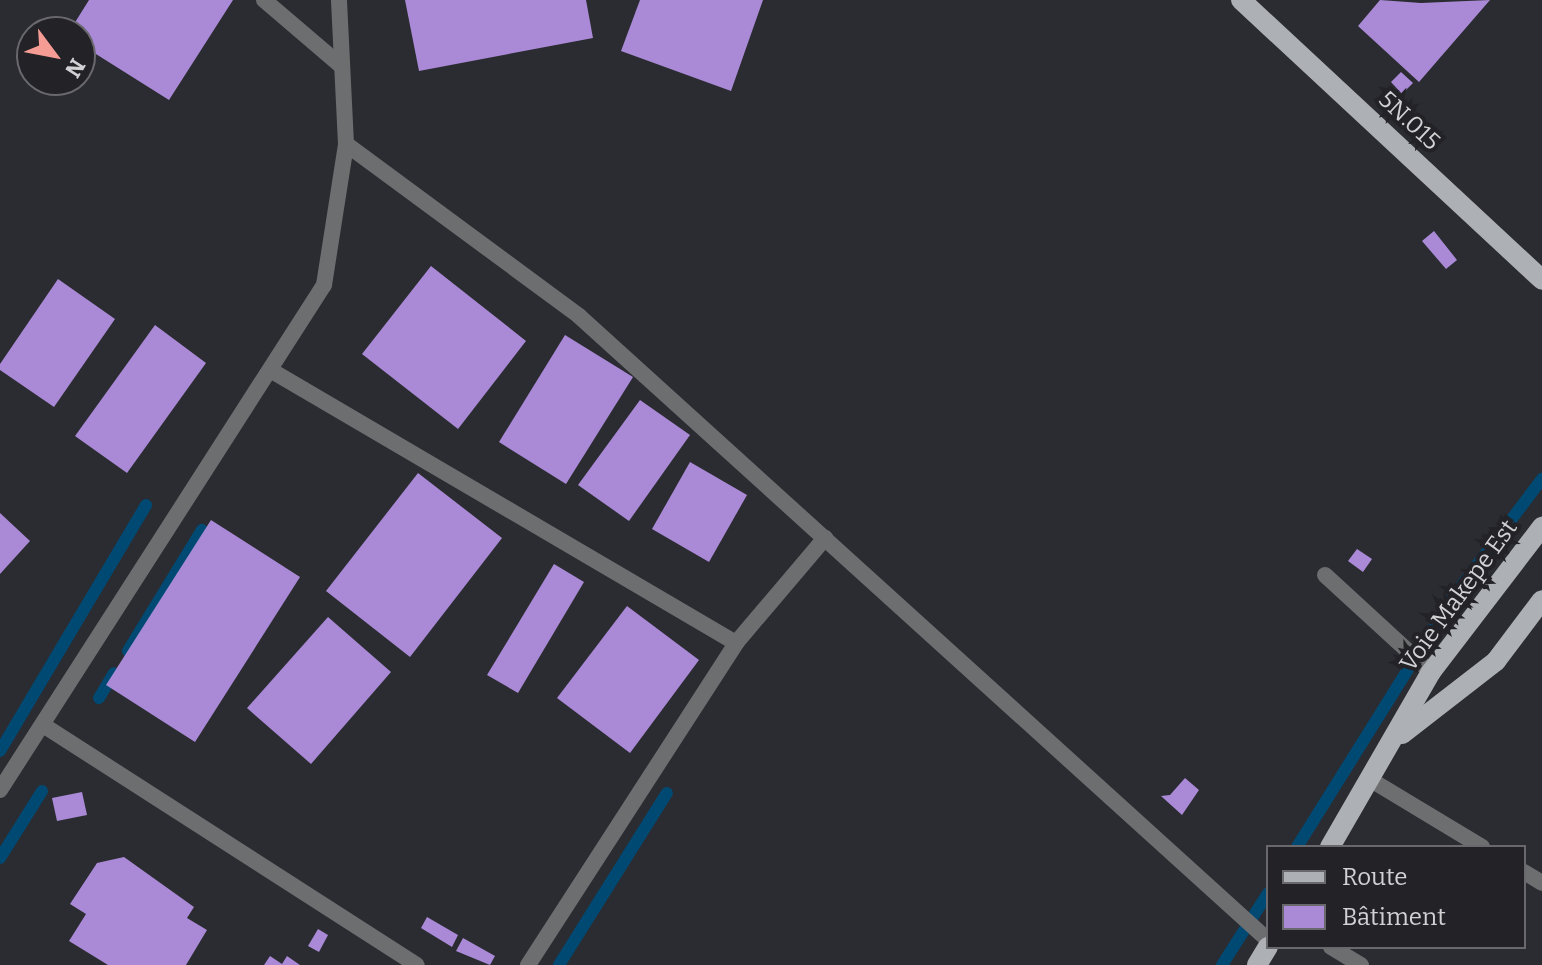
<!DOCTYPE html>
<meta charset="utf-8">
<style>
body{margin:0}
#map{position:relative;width:1542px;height:965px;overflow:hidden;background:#2b2c31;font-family:Bitter,serif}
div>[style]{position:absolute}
.stream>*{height:12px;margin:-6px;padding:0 6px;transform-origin:6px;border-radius:6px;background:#004972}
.building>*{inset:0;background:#aa8ad7}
.lane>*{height:16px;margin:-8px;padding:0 8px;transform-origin:8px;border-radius:8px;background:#6d6e70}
.street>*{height:16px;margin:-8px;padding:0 8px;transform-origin:8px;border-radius:8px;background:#6d6e70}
.primary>*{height:20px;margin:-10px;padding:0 10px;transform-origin:10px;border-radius:10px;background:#adb0b4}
span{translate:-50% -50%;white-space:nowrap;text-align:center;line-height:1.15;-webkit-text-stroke:8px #222227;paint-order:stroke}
.street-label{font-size:24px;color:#d2d2d5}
.legend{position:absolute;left:1266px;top:845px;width:260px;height:104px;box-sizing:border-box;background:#222227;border:2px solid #68686d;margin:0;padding:10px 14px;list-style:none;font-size:24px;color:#d2d2d5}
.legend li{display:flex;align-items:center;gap:16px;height:40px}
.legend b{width:40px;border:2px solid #68686d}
.north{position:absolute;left:16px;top:16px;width:80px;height:80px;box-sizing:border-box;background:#222227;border:2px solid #68686d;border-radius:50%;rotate:122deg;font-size:22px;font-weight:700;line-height:32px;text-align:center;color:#d2d2d5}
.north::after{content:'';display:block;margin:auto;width:28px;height:36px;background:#f59c95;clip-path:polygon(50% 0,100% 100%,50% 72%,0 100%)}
</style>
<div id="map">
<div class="stream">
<i style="left:128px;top:651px;width:142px;rotate:-58.6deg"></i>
<i style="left:99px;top:698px;width:29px;rotate:-59deg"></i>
<i style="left:0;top:751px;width:286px;rotate:-59.3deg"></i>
<i style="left:1297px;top:847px;width:295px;rotate:-58deg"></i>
<i style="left:1453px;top:597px;width:148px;rotate:-53deg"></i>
<i style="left:0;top:858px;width:79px;rotate:-57.9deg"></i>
<i style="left:559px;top:965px;width:203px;rotate:-57.9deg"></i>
<i style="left:1222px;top:965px;width:85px;rotate:-57.4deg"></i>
</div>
<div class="building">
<i style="clip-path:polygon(89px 0,233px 0,169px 100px,80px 44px,80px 32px,69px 32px)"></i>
<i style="clip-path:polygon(405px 0,586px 0,593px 38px,419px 71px)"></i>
<i style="clip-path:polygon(640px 0,763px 0,731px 91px,621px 51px)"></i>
<i style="clip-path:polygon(1380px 0,1421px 3px,1490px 0,1419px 82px,1358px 26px)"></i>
<i style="clip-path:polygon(1401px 72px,1413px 83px,1402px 94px,1391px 82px)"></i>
<i style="clip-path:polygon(1434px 231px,1457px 260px,1446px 269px,1422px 241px)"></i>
<i style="clip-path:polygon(431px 266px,526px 341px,458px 429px,362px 354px)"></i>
<i style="clip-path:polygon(58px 279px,115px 319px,54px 407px,0 370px,0 364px)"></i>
<i style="clip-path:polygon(155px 325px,206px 363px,127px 473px,75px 436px)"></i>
<i style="clip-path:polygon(565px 335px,633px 377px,566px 484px,499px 442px)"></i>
<i style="clip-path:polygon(640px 400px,690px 435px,629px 521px,578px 485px)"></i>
<i style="clip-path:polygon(690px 462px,747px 495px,709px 562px,652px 529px)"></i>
<i style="clip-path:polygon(418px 473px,502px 538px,410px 657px,326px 591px)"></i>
<i style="clip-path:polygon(0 513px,30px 541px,0 574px)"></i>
<i style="clip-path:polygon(211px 520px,300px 577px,195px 742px,106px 685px)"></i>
<i style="clip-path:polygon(1357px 549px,1372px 559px,1363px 572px,1348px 561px)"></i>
<i style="clip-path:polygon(554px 564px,584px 582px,518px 693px,487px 675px)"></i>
<i style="clip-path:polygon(627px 606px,699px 660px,630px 753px,557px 698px)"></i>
<i style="clip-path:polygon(328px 617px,391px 672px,311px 764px,247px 708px)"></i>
<i style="clip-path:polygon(1185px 778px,1199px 790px,1182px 815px,1161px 796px,1170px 795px)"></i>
<i style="clip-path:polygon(82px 792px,87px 815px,57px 821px,52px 798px)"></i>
<i style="clip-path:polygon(124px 857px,194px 907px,187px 918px,207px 930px,186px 965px,108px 965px,69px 941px,86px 914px,70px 904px,97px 863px)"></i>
<i style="clip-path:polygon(427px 917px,458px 935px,452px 947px,421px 928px)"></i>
<i style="clip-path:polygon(318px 929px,328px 935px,319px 952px,308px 946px)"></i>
<i style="clip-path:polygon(463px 938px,495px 956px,490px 965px,456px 951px)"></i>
<i style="clip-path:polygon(270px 956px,282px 964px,287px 956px,300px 965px,264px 965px)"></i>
</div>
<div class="lane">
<i style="left:346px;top:144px;width:290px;rotate:36.4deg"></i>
<i style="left:579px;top:316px;width:930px;rotate:42.17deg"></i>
<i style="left:1325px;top:575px;width:144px;rotate:42.5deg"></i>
<i style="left:1371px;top:780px;width:130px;rotate:31.1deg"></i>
<i style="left:1524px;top:872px;width:21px;rotate:31deg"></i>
<i style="left:1331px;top:947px;width:35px;rotate:31deg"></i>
</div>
<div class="street">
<i style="left:264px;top:0;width:100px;rotate:40.5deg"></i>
<i style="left:272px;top:371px;width:538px;rotate:30.38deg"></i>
<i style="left:43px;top:725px;width:444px;rotate:32.7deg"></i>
<i style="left:0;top:790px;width:600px;rotate:-57.32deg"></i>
<i style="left:324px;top:285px;width:143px;rotate:-81.1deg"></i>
<i style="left:346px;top:144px;width:144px;rotate:-92.8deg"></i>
<i style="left:528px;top:965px;width:383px;rotate:-57.1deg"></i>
<i style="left:736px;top:643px;width:138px;rotate:-49.7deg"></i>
</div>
<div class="primary">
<i style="left:1241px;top:0;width:411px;rotate:42.9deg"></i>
<i style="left:1402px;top:734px;width:119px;rotate:-37.8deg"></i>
<i style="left:1496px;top:661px;width:76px;rotate:-53deg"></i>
<i style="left:1330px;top:847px;width:202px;rotate:-60deg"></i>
<i style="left:1431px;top:672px;width:183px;rotate:-52.6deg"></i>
<i style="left:1257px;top:965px;width:21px;rotate:-59deg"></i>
</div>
<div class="street-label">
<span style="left:1409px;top:121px;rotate:43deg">5N.015</span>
<span style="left:1459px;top:596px;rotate:-54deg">Voie Makepe Est</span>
</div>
<ul class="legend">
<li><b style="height:10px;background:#adb0b4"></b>Route</li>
<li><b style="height:22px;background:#aa8ad7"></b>Bâtiment</li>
</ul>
<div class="north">N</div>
</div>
